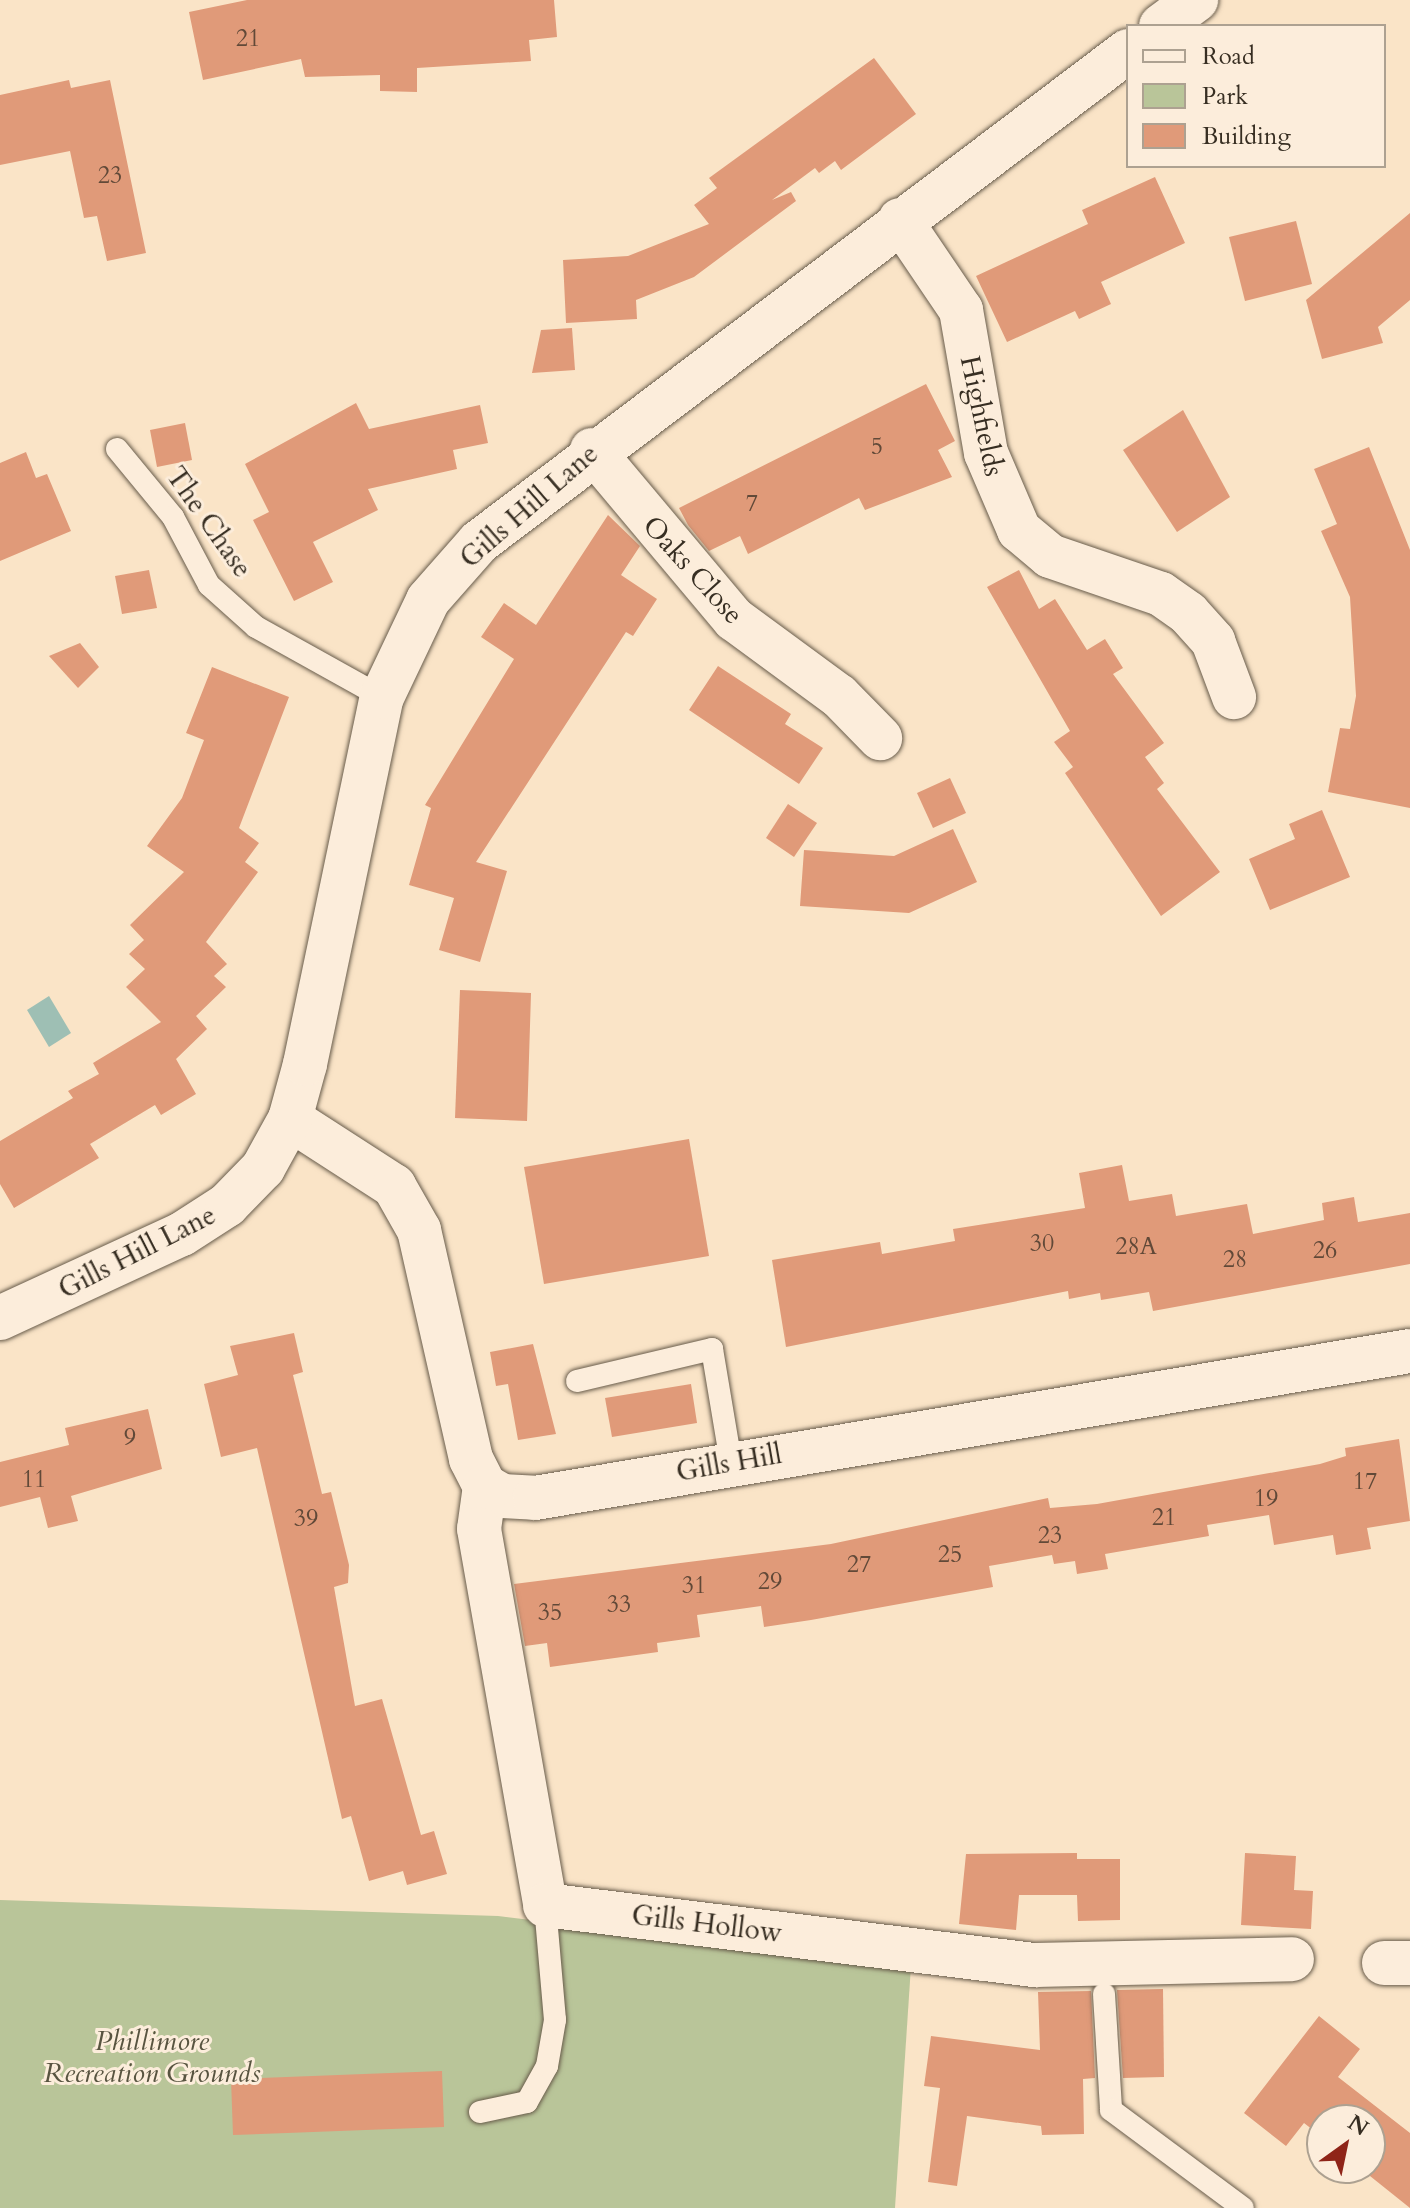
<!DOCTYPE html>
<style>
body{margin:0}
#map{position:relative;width:1410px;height:2208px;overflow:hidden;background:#fae4c7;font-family:Cardo,serif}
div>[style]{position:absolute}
.green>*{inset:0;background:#b9c599}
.water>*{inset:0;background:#9ebfb4}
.building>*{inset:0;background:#e09a79}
.roads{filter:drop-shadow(0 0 2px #685c4b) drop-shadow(0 0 2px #685c4b)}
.service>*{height:22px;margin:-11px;padding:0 11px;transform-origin:11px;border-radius:11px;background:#fceddb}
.minor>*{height:44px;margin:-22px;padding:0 22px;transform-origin:22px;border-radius:22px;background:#fceddb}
span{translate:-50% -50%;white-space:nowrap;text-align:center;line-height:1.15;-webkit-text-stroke:6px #fceddb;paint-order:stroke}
.number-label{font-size:24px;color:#614938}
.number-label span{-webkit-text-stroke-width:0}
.street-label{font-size:28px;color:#372e22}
.park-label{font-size:28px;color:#585440;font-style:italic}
.legend{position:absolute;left:1126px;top:24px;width:260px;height:144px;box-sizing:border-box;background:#fceddb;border:2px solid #ada191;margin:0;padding:10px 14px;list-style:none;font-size:24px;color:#372e22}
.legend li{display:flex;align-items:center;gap:16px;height:40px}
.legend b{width:40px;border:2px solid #ada191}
.north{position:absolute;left:1306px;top:2104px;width:80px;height:80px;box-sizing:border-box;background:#fceddb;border:2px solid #ada191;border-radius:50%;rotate:33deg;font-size:22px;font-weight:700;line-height:32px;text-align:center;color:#372e22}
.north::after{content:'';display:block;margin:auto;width:28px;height:36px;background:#8f2418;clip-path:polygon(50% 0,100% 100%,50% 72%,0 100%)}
</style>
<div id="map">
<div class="green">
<i style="clip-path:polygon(0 1900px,498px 1916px,911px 1966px,895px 2208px,0 2208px)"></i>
</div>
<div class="water">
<i style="clip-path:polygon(49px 996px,71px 1033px,49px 1047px,27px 1010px)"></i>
</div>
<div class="building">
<i style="clip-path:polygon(247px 0,554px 0,557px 37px,529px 40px,531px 61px,417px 68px,417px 92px,380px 91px,380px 75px,305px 77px,301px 59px,203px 80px,189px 12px)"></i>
<i style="clip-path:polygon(874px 58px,916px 114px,841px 170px,835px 161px,819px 173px,815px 168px,772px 200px,791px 192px,796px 201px,694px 277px,636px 300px,637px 319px,566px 323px,563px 260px,628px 256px,709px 224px,694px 205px,717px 188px,709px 178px)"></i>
<i style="clip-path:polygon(69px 80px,71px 88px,110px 80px,146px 253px,107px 261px,97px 216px,84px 218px,70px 151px,0 165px,0 95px)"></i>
<i style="clip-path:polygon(1155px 177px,1185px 243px,1101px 282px,1111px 304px,1079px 319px,1075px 311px,1007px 342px,976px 276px,1088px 224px,1082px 210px)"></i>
<i style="clip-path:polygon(1410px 213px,1410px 300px,1378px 327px,1383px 343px,1322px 359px,1306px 300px)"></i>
<i style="clip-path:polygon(1296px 221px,1312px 284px,1245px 301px,1229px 237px)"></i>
<i style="clip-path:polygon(572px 328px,575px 370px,532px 373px,541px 330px)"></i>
<i style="clip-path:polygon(926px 384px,955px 441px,938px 450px,952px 477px,865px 510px,859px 498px,748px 554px,740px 536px,709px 551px,688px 525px,679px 508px)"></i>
<i style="clip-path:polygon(356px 403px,369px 429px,480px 405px,488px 443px,453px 450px,457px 469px,368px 489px,378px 510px,313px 542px,333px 582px,294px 601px,253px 520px,269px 512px,245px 464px)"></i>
<i style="clip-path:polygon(1183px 410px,1230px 497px,1177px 532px,1123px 450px)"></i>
<i style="clip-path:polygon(185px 423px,192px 460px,157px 467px,150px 430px)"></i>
<i style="clip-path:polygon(1369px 447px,1410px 550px,1410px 808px,1328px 792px,1340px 728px,1350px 729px,1356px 696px,1350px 597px,1321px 531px,1337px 524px,1314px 469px)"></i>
<i style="clip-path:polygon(26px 452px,36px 478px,47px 474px,71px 531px,0 561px,0 463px)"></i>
<i style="clip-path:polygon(608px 515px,640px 546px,621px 575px,657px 599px,633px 636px,626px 632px,476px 862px,507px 871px,480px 962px,439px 950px,454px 898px,409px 885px,431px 808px,425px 805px,514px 659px,481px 637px,504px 603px,536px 625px)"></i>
<i style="clip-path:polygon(149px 570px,157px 608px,122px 614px,115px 576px)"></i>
<i style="clip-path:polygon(1019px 570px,1039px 609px,1055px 599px,1087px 650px,1105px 639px,1123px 668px,1113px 674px,1164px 743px,1145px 757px,1164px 783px,1157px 789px,1220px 872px,1161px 916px,1065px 773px,1073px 767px,1054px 742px,1070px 731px,987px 587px)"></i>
<i style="clip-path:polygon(80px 643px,99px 667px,78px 688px,49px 656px)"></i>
<i style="clip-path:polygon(718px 666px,791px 714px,785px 724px,823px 748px,799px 784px,689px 710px)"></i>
<i style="clip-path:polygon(212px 667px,289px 697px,239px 828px,259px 843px,245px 862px,258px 872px,206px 942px,227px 964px,214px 976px,226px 987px,196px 1016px,207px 1029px,176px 1059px,196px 1094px,161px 1115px,155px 1105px,90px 1144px,99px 1158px,14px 1208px,0 1184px,0 1141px,73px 1098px,68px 1091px,99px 1074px,93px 1063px,161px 1022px,126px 987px,145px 969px,129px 954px,144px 940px,130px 925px,184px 872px,147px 846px,182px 798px,204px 740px,186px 733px)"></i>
<i style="clip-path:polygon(950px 778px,966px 813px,933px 828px,917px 793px)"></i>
<i style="clip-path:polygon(788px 804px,817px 823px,794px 857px,766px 838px)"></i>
<i style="clip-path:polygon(1322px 810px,1350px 877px,1270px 910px,1249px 859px,1295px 839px,1289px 824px)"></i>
<i style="clip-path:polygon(953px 829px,977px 882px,909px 913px,800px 906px,804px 850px,894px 856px)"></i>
<i style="clip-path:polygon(460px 990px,531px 993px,527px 1121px,455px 1118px)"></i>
<i style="clip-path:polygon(689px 1139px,709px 1256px,544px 1284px,524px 1167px)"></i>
<i style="clip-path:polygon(1122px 1165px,1129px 1201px,1172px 1194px,1176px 1216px,1247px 1204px,1253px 1234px,1324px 1220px,1322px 1203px,1354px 1197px,1358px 1222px,1410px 1213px,1410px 1264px,1153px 1311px,1149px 1292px,1101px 1300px,1100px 1293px,1069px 1299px,1068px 1291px,786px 1347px,772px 1260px,880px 1242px,882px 1254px,955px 1241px,953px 1229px,1085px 1208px,1079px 1173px)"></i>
<i style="clip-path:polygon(294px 1333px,303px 1372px,293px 1375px,322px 1494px,331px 1492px,349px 1565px,348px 1583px,334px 1587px,355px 1706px,382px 1699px,421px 1835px,434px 1831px,447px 1874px,407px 1885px,403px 1871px,369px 1881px,351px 1816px,342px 1819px,257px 1448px,221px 1457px,204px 1384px,238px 1375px,230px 1346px)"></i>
<i style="clip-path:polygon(533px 1344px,556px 1434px,518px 1440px,508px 1384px,496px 1386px,490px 1352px)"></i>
<i style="clip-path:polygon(691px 1384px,697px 1423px,612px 1437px,605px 1398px)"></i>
<i style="clip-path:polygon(148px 1409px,162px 1469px,71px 1496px,78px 1521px,48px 1528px,40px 1497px,0 1507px,0 1462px,69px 1445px,65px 1428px)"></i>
<i style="clip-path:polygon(1399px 1439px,1410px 1521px,1367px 1528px,1371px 1549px,1336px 1555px,1333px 1535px,1274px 1545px,1269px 1515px,1207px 1525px,1209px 1536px,1105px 1554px,1108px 1569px,1077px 1574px,1075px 1561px,1054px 1564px,1052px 1555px,989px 1566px,993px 1587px,811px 1620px,764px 1627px,761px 1606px,697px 1615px,700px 1637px,657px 1643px,658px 1652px,550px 1667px,547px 1643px,525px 1646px,514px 1584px,831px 1544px,1048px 1498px,1050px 1508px,1097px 1504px,1320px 1464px,1346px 1456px,1345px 1448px)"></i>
<i style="clip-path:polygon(1077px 1853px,1077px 1859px,1120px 1859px,1120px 1920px,1078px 1921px,1077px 1895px,1019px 1895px,1016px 1930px,959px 1924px,966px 1854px)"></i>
<i style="clip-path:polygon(1245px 1853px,1296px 1856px,1294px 1890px,1313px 1891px,1311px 1929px,1241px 1925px)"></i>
<i style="clip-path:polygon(1163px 1989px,1164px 2077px,1123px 2078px,1117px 1990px)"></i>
<i style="clip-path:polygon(1091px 1991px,1095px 2078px,1083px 2079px,1084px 2134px,1042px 2135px,1041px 2126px,967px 2116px,957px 2186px,928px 2182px,940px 2088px,924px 2086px,931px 2036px,1040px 2050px,1038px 1992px)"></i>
<i style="clip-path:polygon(1319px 2016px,1360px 2049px,1338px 2077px,1410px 2133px,1410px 2208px,1360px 2168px,1370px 2168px,1370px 2120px,1322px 2120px,1322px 2137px,1304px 2123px,1286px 2146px,1244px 2113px)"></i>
<i style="clip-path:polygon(442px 2071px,444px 2127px,233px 2135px,231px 2079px)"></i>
</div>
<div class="roads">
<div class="service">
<i style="left:117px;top:449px;width:88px;rotate:50.5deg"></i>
<i style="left:173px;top:517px;width:77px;rotate:62.1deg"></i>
<i style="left:209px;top:585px;width:63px;rotate:41.8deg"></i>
<i style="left:256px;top:627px;width:144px;rotate:29.1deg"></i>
<i style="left:577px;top:1381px;width:139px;rotate:-13.3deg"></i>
<i style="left:712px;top:1349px;width:115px;rotate:80.5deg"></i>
<i style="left:1104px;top:1994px;width:116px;rotate:86.5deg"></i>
<i style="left:1111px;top:2110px;width:164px;rotate:36.6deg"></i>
<i style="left:480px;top:2112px;width:48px;rotate:-12deg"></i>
<i style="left:527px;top:2102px;width:41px;rotate:-60.9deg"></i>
<i style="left:547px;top:2066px;width:47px;rotate:-80.1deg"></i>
<i style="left:555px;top:2020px;width:115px;rotate:-95deg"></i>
</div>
<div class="minor">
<i style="left:1161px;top:26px;width:44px;rotate:-36.6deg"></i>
<i style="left:900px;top:220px;width:109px;rotate:55.9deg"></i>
<i style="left:961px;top:310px;width:145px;rotate:80.1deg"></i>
<i style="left:986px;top:453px;width:84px;rotate:66.8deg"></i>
<i style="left:1019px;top:530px;width:40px;rotate:40deg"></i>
<i style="left:1050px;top:556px;width:117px;rotate:18.9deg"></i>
<i style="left:1161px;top:594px;width:33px;rotate:35deg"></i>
<i style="left:1188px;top:613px;width:38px;rotate:48deg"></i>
<i style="left:1213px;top:641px;width:60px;rotate:69.4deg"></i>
<i style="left:592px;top:450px;width:221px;rotate:50deg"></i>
<i style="left:734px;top:619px;width:130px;rotate:36.3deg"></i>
<i style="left:839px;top:696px;width:59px;rotate:45.7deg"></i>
<i style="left:290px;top:1119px;width:124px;rotate:32.8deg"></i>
<i style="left:394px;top:1186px;width:51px;rotate:60.4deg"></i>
<i style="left:419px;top:1230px;width:235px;rotate:77.2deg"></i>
<i style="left:471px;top:1459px;width:30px;rotate:63deg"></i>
<i style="left:485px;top:1486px;width:20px;rotate:30deg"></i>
<i style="left:502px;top:1496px;width:33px;rotate:3deg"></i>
<i style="left:535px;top:1498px;width:887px;rotate:-9.54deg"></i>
<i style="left:0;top:1318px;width:200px;rotate:-24.8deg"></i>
<i style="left:182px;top:1234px;width:54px;rotate:-32.8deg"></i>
<i style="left:227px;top:1205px;width:52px;rotate:-45.8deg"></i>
<i style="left:263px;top:1168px;width:56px;rotate:-61.1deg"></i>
<i style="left:290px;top:1119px;width:57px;rotate:-74.7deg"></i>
<i style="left:305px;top:1064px;width:375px;rotate:-78.2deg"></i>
<i style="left:382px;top:697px;width:107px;rotate:-64.6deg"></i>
<i style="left:428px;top:600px;width:77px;rotate:-48.7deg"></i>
<i style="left:479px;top:542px;width:814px;rotate:-37.11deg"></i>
<i style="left:485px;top:1486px;width:43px;rotate:97.9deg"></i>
<i style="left:479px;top:1529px;width:382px;rotate:80deg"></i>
<i style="left:545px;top:1905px;width:494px;rotate:7deg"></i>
<i style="left:1035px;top:1965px;width:257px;rotate:-1.3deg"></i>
<i style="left:1384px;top:1963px;width:26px"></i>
</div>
</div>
<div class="number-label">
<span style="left:248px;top:39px">21</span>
<span style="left:110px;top:176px">23</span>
<span style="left:877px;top:447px">5</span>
<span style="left:752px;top:504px">7</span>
<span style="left:1042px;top:1244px">30</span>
<span style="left:1136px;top:1247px">28A</span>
<span style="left:1325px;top:1251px">26</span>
<span style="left:1235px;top:1260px">28</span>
<span style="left:130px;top:1438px">9</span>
<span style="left:34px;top:1480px">11</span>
<span style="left:1365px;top:1482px">17</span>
<span style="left:1266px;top:1499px">19</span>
<span style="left:1164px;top:1518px">21</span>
<span style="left:306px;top:1519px">39</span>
<span style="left:1050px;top:1536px">23</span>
<span style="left:950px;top:1555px">25</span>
<span style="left:859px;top:1565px">27</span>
<span style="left:770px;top:1582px">29</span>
<span style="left:694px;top:1586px">31</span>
<span style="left:619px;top:1605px">33</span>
<span style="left:550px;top:1613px">35</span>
</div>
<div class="street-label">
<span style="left:982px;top:416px;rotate:78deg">Highfields</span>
<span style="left:529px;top:506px;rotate:-41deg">Gills Hill Lane</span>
<span style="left:209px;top:522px;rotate:55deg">The Chase</span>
<span style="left:693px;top:570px;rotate:48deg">Oaks Close</span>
<span style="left:137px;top:1252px;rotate:-27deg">Gills Hill Lane</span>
<span style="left:729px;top:1463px;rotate:-10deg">Gills Hill</span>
<span style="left:707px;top:1924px;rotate:7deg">Gills Hollow</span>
</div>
<div class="park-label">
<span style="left:152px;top:2057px">Phillimore<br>Recreation Grounds</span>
</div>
<ul class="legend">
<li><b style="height:10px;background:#fceddb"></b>Road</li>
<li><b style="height:22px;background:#b9c599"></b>Park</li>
<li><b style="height:22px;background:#e09a79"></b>Building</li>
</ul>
<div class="north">N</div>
</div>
